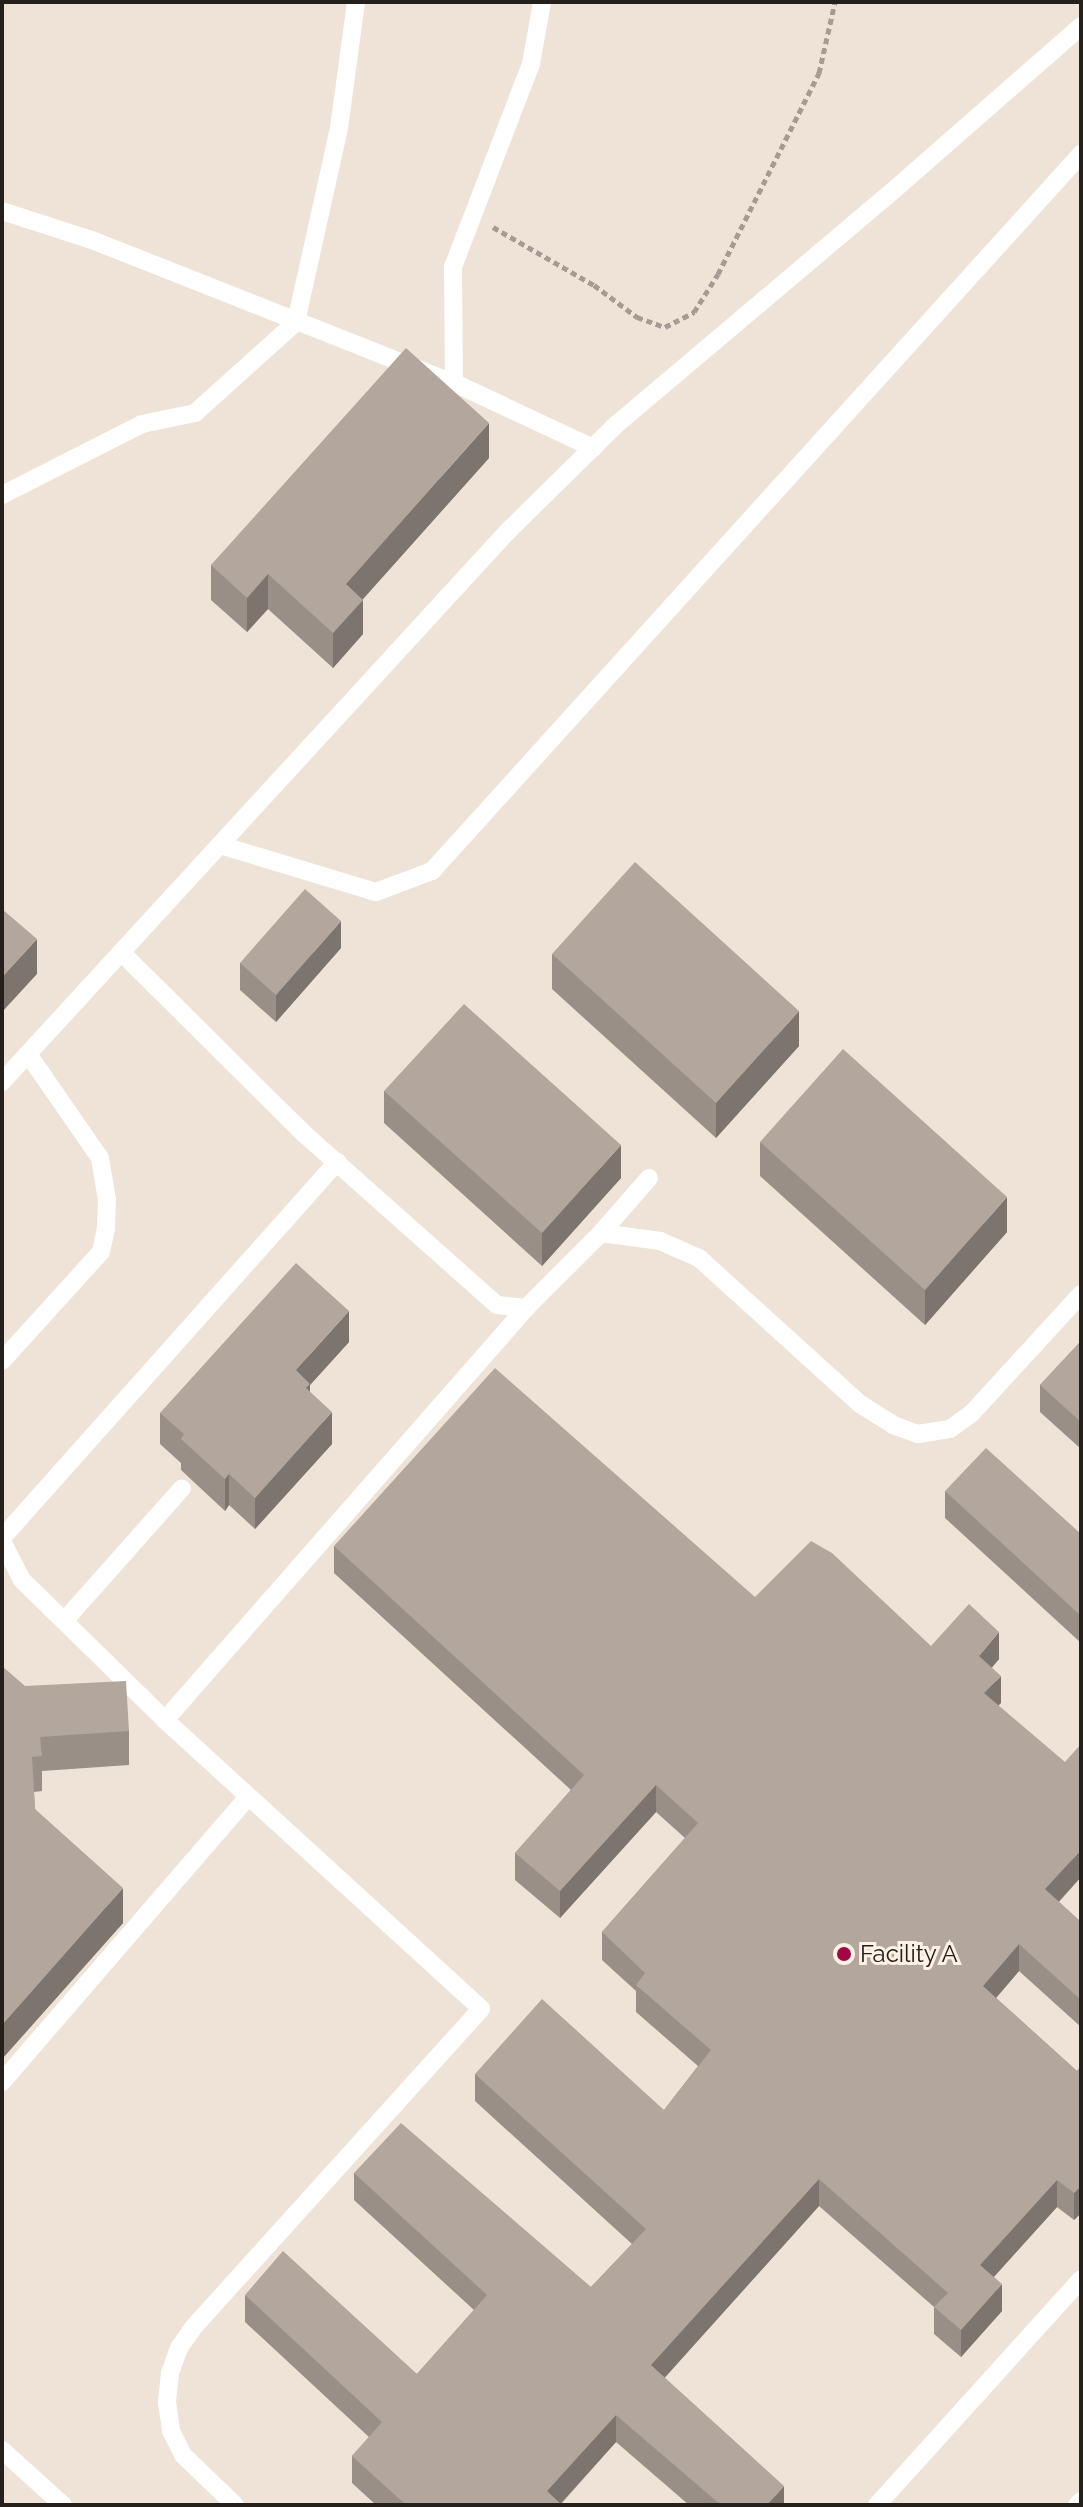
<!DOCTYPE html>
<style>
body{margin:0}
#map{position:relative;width:1083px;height:2507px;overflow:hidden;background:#efe3d7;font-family:Raleway,sans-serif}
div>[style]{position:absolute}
.path>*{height:5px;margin-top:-2.5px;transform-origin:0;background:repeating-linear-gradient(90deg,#a59b92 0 6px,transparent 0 10px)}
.service>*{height:18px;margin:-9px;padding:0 9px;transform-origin:9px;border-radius:9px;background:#fff}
.wall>*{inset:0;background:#9a8f86}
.shaded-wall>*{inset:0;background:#7d746d}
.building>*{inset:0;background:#b3a69c}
.dots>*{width:22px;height:22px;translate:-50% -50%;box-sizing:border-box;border:4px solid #fdf0e4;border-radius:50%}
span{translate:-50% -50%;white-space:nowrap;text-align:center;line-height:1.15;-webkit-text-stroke:6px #fdf0e4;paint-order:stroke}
.poi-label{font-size:24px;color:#25201c}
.left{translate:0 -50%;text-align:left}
.frame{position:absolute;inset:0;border:4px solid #25201c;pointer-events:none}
</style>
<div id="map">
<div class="path">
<i style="left:493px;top:227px;width:116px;rotate:29.9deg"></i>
<i style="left:594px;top:285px;width:54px;rotate:36.7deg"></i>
<i style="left:637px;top:317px;width:30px;rotate:20deg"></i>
<i style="left:665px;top:327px;width:33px;rotate:-27deg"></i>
<i style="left:694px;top:312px;width:45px;rotate:-57.7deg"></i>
<i style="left:718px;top:274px;width:225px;rotate:-63.3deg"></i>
<i style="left:819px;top:73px;width:73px;rotate:-77.3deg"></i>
</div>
<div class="service">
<i style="left:2px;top:211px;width:95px;rotate:17.9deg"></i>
<i style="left:92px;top:240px;width:399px;rotate:21.6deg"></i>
<i style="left:463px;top:387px;width:144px;rotate:25.1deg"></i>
<i style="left:454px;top:383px;width:116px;rotate:-90.5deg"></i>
<i style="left:453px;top:267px;width:217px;rotate:-69deg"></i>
<i style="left:531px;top:64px;width:63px;rotate:-79.9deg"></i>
<i style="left:2px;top:495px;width:157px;rotate:-26.9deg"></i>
<i style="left:142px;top:424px;width:54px;rotate:-11.7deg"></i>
<i style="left:195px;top:413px;width:136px;rotate:-42deg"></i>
<i style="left:296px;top:322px;width:199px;rotate:-77.5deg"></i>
<i style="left:339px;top:128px;width:127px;rotate:-82.3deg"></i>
<i style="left:220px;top:845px;width:163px;rotate:16.8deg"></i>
<i style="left:376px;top:892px;width:60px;rotate:-20.6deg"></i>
<i style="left:432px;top:871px;width:967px;rotate:-47.85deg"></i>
<i style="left:121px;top:952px;width:254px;rotate:44.8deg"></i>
<i style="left:301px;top:1131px;width:262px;rotate:41.6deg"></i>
<i style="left:497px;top:1305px;width:29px;rotate:6deg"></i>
<i style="left:526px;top:1308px;width:106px;rotate:-45deg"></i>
<i style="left:601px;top:1233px;width:60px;rotate:7.7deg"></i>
<i style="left:660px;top:1241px;width:43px;rotate:23.6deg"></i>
<i style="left:699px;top:1258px;width:217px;rotate:42.2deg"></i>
<i style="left:860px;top:1404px;width:39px;rotate:32deg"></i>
<i style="left:893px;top:1425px;width:27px;rotate:20deg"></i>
<i style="left:918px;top:1434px;width:32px;rotate:-9deg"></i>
<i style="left:950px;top:1429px;width:27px;rotate:-36deg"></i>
<i style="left:972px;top:1413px;width:161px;rotate:-47.5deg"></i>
<i style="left:2px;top:1082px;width:748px;rotate:-47.44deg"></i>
<i style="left:508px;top:531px;width:153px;rotate:-44.5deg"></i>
<i style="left:617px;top:424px;width:353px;rotate:-40.2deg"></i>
<i style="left:887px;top:196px;width:258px;rotate:-41.2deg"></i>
<i style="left:601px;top:1233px;width:73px;rotate:-48.9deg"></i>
<i style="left:2px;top:1361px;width:147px;rotate:-47.8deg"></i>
<i style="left:101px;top:1252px;width:25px;rotate:-78deg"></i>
<i style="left:106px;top:1228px;width:28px;rotate:-88deg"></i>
<i style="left:107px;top:1200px;width:43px;rotate:-99.5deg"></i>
<i style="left:100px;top:1158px;width:126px;rotate:-124.7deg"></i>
<i style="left:2px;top:1538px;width:504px;rotate:-48.3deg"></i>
<i style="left:2px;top:1541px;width:44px;rotate:62.9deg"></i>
<i style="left:22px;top:1580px;width:200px;rotate:44.4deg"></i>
<i style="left:165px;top:1720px;width:548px;rotate:-48.77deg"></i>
<i style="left:65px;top:1620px;width:176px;rotate:-48.4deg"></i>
<i style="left:165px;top:1720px;width:428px;rotate:42.4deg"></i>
<i style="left:481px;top:2009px;width:430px;rotate:132.1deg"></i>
<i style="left:193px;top:2328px;width:24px;rotate:125deg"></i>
<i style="left:179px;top:2348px;width:27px;rotate:110deg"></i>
<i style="left:170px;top:2373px;width:29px;rotate:96deg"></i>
<i style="left:167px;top:2402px;width:29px;rotate:82deg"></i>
<i style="left:171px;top:2431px;width:27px;rotate:63deg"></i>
<i style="left:183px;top:2455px;width:72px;rotate:43.9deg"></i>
<i style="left:2px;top:2082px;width:376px;rotate:-49.2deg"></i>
<i style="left:2px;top:2450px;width:82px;rotate:42deg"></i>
<i style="left:877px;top:2505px;width:304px;rotate:-47.9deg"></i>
<i style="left:1077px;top:2505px;width:6px;rotate:-45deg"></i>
</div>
<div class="wall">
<i style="clip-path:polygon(489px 458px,363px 599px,363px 634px,333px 668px,268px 609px,247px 632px,211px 600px,211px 565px)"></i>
<i style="clip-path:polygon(341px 948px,276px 1022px,240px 990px,240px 963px)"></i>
<i style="clip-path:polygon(552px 954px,799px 1046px,716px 1138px,552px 989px)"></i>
<i style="clip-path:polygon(384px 1091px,621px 1178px,542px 1266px,384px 1123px)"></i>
<i style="clip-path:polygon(760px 1142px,1007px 1232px,925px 1325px,760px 1176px)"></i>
<i style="clip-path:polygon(1081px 1341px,1081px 1449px,1040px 1412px,1040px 1385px)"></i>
<i style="clip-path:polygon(349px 1342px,310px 1385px,310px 1392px,332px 1444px,255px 1529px,229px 1505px,225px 1511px,181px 1470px,181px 1463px,160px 1444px,160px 1413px)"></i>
<i style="clip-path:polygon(945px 1491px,1081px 1534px,1081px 1643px,945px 1518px)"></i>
<i style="clip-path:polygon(334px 1546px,755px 1597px,931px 1646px,999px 1659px,992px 1667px,1001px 1703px,998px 1705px,1081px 1877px,1059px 1902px,1081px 1922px,1081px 2027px,1019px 1971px,996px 1998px,1077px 2071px,1081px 2066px,1081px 2213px,1074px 2220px,1057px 2207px,994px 2277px,1002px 2311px,961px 2357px,934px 2334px,934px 2307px,819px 2206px,664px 2378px,784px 2505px,689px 2505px,616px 2442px,561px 2504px,562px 2505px,376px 2505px,352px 2483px,352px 2456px,369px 2437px,245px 2322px,245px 2295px,417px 2374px,474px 2310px,354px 2200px,354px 2173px,591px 2287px,632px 2244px,475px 2101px,475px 2074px,664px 2110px,698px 2066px,636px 2012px,636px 1991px,602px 1960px,602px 1932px,685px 1838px,656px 1812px,560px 1918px,515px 1880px,515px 1853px,571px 1790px,334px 1573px)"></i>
<i style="clip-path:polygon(25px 1686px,129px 1731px,129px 1765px,42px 1771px,42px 1791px,34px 1792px,35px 1809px,123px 1923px,2px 2059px)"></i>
</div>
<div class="shaded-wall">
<i style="clip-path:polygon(489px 423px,489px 458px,346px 618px,346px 584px)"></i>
<i style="clip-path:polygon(268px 574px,268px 609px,247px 632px,247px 598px)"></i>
<i style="clip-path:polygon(363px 600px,363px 634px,333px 668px,333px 633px)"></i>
<i style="clip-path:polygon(341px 921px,341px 948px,276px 1022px,276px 995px)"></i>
<i style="clip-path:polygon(37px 939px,37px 974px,2px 1012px,2px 977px)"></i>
<i style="clip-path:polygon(799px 1011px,799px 1046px,716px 1138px,716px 1103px)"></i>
<i style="clip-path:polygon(621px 1145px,621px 1178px,542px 1266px,542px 1233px)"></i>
<i style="clip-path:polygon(1007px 1197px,1007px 1232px,925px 1325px,925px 1290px)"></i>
<i style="clip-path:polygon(349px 1311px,349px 1342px,310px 1385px,310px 1415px,296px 1370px)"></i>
<i style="clip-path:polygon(332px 1412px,332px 1444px,255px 1529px,255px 1498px)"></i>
<i style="clip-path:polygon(229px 1474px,229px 1505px,225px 1511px,225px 1479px)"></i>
<i style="clip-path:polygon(999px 1632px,999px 1659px,979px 1683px,979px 1656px)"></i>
<i style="clip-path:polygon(1001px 1676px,1001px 1703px,984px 1720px,984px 1693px)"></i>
<i style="clip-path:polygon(656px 1785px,656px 1812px,560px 1918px,560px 1891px)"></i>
<i style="clip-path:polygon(1081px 1850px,1081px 1877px,1045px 1916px,1045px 1889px)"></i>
<i style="clip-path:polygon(123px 1888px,123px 1923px,2px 2059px,2px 2025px)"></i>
<i style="clip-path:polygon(1019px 1944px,1019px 1971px,983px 2013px,983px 1986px)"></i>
<i style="clip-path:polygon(819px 2179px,819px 2206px,651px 2393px,651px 2365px)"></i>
<i style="clip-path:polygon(1057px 2180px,1057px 2207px,980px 2292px,980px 2265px)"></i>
<i style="clip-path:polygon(1081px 2186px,1081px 2213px,1074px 2220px,1074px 2193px)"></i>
<i style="clip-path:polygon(1002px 2284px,1002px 2311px,961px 2357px,961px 2330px)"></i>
<i style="clip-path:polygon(616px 2415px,616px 2442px,559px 2505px,547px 2491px)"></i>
<i style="clip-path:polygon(784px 2486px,784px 2505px,767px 2505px)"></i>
</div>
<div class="building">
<i style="clip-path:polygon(406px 348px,489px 423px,346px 584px,363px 600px,333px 633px,268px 574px,247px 598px,211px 565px)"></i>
<i style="clip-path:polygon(635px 862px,799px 1011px,716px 1103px,552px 954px)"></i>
<i style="clip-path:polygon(305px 889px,341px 921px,276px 995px,240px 963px)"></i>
<i style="clip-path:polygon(2px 909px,37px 939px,2px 977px)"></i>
<i style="clip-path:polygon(464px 1004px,621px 1145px,542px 1233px,384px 1091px)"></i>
<i style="clip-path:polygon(843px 1049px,1007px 1197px,925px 1290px,760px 1142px)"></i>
<i style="clip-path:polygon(296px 1263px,349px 1311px,296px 1370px,310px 1384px,306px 1388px,332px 1412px,255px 1498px,229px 1474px,225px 1479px,181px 1439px,184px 1434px,160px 1413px)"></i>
<i style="clip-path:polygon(1081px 1341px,1081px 1422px,1040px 1385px)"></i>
<i style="clip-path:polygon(495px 1368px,755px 1597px,811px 1541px,832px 1553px,931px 1646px,969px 1604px,999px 1632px,979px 1656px,1001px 1676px,984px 1693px,1065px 1762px,1081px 1744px,1081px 1850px,1045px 1889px,1081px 1922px,1081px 2000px,1019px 1944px,983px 1986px,1077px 2071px,1081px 2066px,1081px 2186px,1074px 2193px,1057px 2180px,980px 2265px,1002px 2284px,961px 2330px,934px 2307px,948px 2293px,819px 2179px,651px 2365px,784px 2486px,767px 2505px,721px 2505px,616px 2415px,547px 2491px,562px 2505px,406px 2505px,352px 2456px,382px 2422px,245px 2295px,283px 2251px,417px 2374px,487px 2295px,354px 2173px,401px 2123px,591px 2287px,646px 2229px,475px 2074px,542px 1999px,664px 2110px,711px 2050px,636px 1985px,645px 1973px,602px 1932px,698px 1823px,656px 1785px,560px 1891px,515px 1853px,584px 1775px,334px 1546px)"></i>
<i style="clip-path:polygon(986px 1448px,1081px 1534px,1081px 1616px,945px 1491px)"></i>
<i style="clip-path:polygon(2px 1666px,25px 1686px,126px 1681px,129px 1731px,40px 1737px,42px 1756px,32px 1757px,35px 1809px,123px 1888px,2px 2025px)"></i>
</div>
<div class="dots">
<i style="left:844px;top:1954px;background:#a10747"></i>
</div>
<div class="poi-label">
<span class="left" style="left:860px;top:1954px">Facility A</span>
</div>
<div class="frame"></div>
</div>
